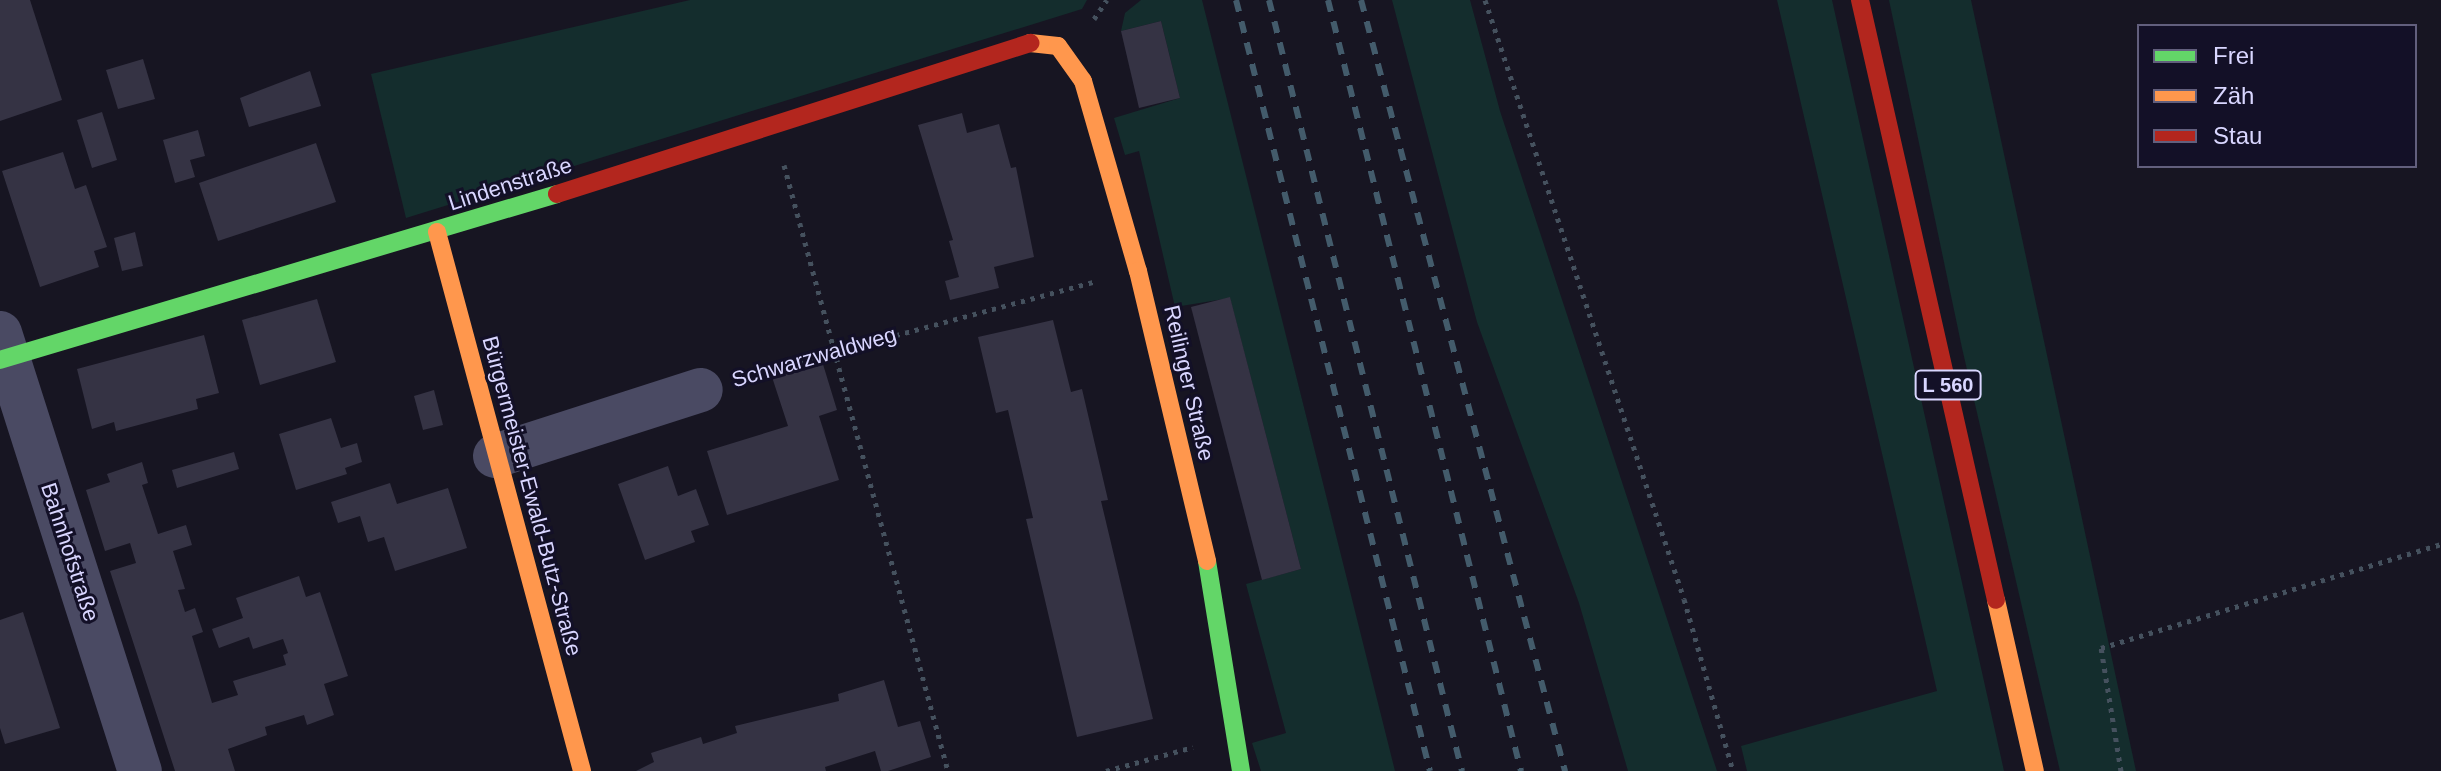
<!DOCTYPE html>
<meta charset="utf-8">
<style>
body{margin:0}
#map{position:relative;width:2441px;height:771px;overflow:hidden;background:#171522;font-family:Arial,sans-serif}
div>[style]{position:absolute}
.green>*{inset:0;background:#142d2d}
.building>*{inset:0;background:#353344}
.path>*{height:5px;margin-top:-2.5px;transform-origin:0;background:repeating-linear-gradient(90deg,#45515e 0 4px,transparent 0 10px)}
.street>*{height:44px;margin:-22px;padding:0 22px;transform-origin:22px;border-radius:22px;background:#4a4a63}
.fast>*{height:18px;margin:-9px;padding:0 9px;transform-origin:9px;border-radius:9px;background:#63d668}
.slow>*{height:18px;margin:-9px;padding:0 9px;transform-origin:9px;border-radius:9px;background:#ff974d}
.jam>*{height:18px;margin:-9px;padding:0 9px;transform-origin:9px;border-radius:9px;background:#b3261e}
.rail>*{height:6px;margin-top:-3px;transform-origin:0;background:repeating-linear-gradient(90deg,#435b6b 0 12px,transparent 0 22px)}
span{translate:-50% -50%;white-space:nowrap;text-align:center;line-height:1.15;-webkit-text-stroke:6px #131027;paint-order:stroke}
.shield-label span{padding:2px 6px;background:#131027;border:2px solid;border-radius:6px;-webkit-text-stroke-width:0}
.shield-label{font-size:20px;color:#d9d6ff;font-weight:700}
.street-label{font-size:22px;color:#d9d6ff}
.legend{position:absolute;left:2137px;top:24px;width:280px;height:144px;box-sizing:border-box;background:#131027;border:2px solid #625f7d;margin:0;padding:10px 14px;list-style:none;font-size:24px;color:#d9d6ff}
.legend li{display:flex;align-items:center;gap:16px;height:40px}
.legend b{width:40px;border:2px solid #625f7d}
</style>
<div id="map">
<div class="green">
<i style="clip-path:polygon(690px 0,1087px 0,1082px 9px,406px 218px,371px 74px)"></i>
<i style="clip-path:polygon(1141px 0,1202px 0,1395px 771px,1261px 771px,1252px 743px,1286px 733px,1246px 584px,1301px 569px,1230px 298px,1175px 307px,1139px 151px,1125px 155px,1114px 118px,1180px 98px,1161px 21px,1121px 31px,1125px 13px)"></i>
<i style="clip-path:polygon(1392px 0,1470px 0,1500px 111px,1717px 771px,1628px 771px,1579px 603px,1477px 322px)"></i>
<i style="clip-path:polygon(1777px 0,1832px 0,2004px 771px,1747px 771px,1741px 746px,1937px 691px)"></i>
<i style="clip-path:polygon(1889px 0,1971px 0,2136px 771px,2060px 771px,1962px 348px)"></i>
</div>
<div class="building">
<i style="clip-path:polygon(0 0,30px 0,62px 100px,0 121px)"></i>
<i style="clip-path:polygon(1161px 21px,1180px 98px,1139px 108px,1121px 31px)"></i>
<i style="clip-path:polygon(143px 59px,155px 99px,118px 109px,106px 70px)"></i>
<i style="clip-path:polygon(310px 71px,321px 106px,249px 127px,240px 98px)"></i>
<i style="clip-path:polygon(102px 112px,117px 160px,92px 168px,77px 120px)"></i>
<i style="clip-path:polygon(962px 113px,967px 133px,999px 124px,1011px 168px,1016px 167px,1034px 257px,994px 267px,999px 288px,950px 300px,945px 281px,959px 277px,949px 241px,953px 240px,918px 125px)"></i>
<i style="clip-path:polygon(198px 130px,205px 156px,190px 160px,195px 177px,175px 183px,163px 140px)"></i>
<i style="clip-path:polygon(316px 143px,336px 202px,218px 241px,199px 183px)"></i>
<i style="clip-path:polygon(63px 152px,75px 189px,86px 185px,107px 247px,94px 251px,99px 267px,40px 287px,2px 171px)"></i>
<i style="clip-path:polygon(135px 232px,143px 266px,122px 271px,114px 238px)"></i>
<i style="clip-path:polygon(1230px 297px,1301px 569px,1262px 580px,1191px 307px)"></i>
<i style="clip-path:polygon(317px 299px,336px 362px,260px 385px,242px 320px)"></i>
<i style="clip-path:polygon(1053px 320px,1071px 392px,1082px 389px,1108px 500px,1101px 501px,1153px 719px,1077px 737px,1026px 519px,1033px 518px,1008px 410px,996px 413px,978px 337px)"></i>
<i style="clip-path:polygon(204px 335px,219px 393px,196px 399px,198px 409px,116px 431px,114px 422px,92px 429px,77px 369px)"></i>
<i style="clip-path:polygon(822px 361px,837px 410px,819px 416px,839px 480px,727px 515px,707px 451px,788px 426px,772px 377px)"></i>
<i style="clip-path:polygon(434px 390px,443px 425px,423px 430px,414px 396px)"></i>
<i style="clip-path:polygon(331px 418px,341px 448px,357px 443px,362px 462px,345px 468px,347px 474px,296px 490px,279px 434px)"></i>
<i style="clip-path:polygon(234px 452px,239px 469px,177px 488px,172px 470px)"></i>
<i style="clip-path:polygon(142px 462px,148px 483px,142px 485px,158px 534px,186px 525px,192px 545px,173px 551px,185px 589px,178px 590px,185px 612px,195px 608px,203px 632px,192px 636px,212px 703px,238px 695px,233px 681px,286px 665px,283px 655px,288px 653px,283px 639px,253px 649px,249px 637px,219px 648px,212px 629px,243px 618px,236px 598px,299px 576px,306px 597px,320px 592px,348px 676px,324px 684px,334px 715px,307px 725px,304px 715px,265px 727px,267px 735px,228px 749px,235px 771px,175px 771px,110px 571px,136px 563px,130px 543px,105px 551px,86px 490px,110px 482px,107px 474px)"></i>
<i style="clip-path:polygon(668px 466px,678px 496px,696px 489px,709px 525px,691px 531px,695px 542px,645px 560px,618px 484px)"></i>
<i style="clip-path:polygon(390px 483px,397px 504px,448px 488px,467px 548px,395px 571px,384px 537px,368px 542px,360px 516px,338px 523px,331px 502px)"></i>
<i style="clip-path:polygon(23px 612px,60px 728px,5px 744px,0 728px,0 620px)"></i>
<i style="clip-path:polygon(884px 680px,898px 727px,920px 721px,931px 757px,888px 771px,881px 771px,875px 751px,825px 767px,826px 771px,636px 771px,654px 762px,651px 753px,701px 737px,703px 744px,737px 733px,735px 726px,839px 701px,838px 694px)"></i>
</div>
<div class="path">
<i style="left:1485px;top:0;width:631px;rotate:71.62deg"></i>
<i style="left:1684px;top:599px;width:179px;rotate:74.1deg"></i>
<i style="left:1094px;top:19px;width:23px;rotate:-56deg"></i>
<i style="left:784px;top:165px;width:628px;rotate:74.86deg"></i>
<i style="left:741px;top:377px;width:366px;rotate:-15.1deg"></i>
<i style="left:1106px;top:771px;width:90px;rotate:-15.4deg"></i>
<i style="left:2121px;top:771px;width:125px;rotate:-99.2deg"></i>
<i style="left:2101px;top:648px;width:356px;rotate:-17deg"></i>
</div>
<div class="street">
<i style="left:0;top:333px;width:460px;rotate:72.3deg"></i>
<i style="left:495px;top:456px;width:216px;rotate:-17.8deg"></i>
</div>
<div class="fast">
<i style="left:0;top:360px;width:581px;rotate:-16.6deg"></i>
<i style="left:1207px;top:561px;width:213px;rotate:80.8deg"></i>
</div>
<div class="slow">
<i style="left:1030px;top:43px;width:28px;rotate:6deg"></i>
<i style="left:1058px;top:46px;width:43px;rotate:54.5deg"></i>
<i style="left:1083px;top:81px;width:198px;rotate:73.9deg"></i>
<i style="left:1138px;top:271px;width:298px;rotate:76.6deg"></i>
<i style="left:437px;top:232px;width:558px;rotate:74.94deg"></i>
<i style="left:1996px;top:600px;width:175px;rotate:77.2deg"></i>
</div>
<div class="jam">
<i style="left:1860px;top:0;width:615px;rotate:77.23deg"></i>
<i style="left:557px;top:194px;width:497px;rotate:-17.7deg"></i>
</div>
<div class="rail">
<i style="left:1236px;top:0;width:795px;rotate:75.88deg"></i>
<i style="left:1269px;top:0;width:795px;rotate:75.95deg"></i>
<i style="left:1328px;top:0;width:795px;rotate:75.95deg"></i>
<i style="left:1361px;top:0;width:798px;rotate:75.18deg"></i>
</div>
<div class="shield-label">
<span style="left:1948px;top:385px">L 560</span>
</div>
<div class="street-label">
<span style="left:510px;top:184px;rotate:-18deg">Lindenstraße</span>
<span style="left:814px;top:357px;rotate:-16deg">Schwarzwaldweg</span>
<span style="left:1189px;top:383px;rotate:77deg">Reilinger Straße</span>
<span style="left:532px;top:496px;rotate:75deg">Bürgermeister-Ewald-Butz-Straße</span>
<span style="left:70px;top:552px;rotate:72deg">Bahnhofstraße</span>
</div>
<ul class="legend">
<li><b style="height:10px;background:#63d668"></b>Frei</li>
<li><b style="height:10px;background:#ff974d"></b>Zäh</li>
<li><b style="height:10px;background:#b3261e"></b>Stau</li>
</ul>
</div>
